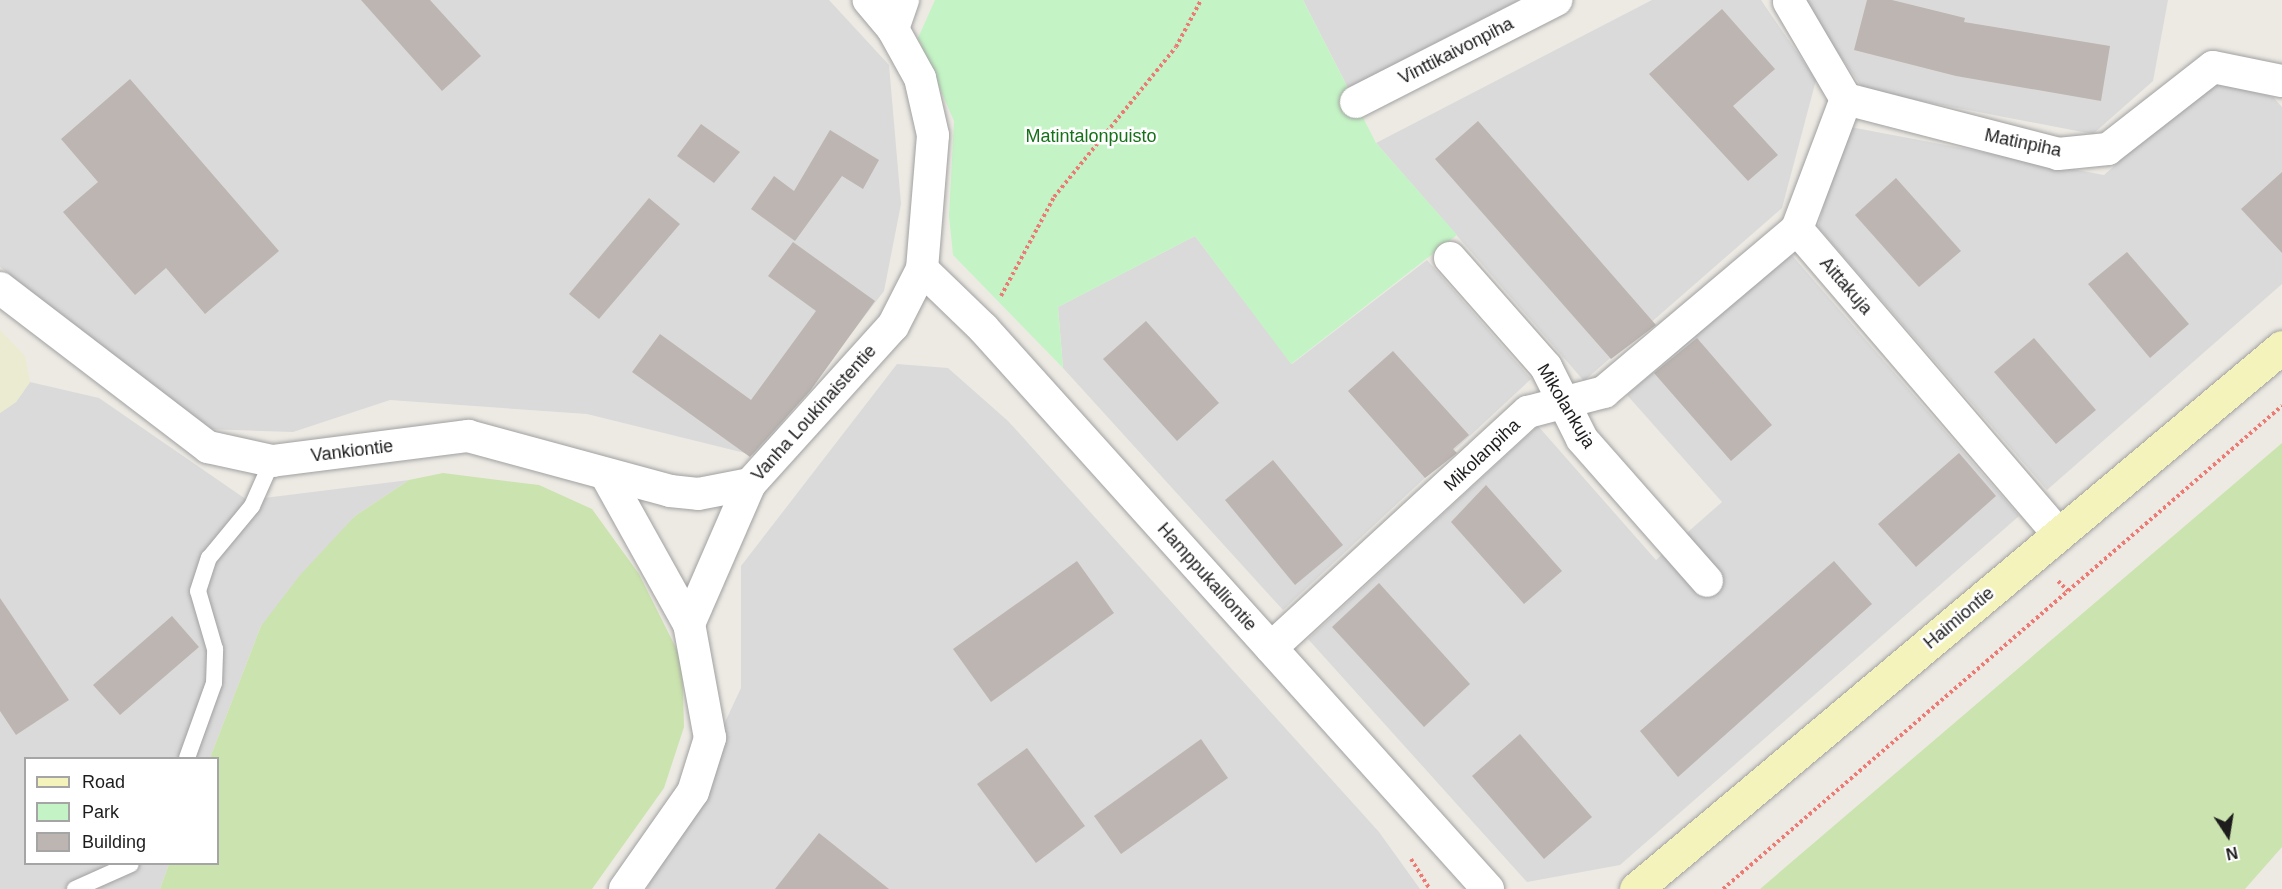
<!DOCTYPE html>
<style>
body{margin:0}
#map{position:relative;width:2282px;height:889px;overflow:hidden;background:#edeae4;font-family:Arial,sans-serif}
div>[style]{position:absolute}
.residential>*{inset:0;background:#dbdada}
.farmland>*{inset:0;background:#eaebd0}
.grass>*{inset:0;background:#cbe3ae}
.park>*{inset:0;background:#c4f4c5}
.building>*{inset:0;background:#bdb5b1}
.path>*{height:4px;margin-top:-2px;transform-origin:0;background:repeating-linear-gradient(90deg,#ed7b75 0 3px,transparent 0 6px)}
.roads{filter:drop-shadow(0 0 2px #a1a1a1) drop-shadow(0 0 2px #a1a1a1)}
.lane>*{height:16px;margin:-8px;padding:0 8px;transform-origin:8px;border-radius:8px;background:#fff}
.street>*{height:32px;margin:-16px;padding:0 16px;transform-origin:16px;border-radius:16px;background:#fff}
.secondary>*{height:33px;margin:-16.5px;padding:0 16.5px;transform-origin:16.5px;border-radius:16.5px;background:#f4f3bc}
span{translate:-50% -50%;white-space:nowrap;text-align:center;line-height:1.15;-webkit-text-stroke:5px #fff;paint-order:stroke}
.street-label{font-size:18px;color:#1d1d1d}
.park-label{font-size:18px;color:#157118}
.legend{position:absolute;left:24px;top:757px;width:195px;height:108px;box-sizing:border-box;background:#fff;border:2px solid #a5a5a5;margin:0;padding:8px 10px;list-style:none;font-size:18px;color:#1d1d1d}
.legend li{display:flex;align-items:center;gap:12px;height:30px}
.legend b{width:30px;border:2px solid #a5a5a5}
.north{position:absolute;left:2198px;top:805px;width:60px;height:60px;-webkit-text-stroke:4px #fff;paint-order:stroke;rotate:168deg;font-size:16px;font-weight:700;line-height:24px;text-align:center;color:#1d1d1d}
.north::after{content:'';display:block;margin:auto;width:21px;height:27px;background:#1d1d1d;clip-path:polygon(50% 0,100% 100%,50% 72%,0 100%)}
</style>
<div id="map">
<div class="residential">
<i style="clip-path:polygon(0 0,829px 0,889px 65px,901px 204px,884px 291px,757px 456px,587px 414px,390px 400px,293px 432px,204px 429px,0 267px)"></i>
<i style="clip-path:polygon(1303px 0,1519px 0,1348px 88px)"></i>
<i style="clip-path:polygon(1652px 0,1761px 0,1816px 80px,1782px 208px,1584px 381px,1376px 143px)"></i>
<i style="clip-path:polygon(1801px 0,2168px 0,2153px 81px,2093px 134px,1864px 90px)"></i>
<i style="clip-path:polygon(2211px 81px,2273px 97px,2282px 107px,2282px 284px,2047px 490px,1818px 227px,1845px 126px,2104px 175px)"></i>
<i style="clip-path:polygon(1195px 236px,1292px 364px,1427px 260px,1531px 379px,1283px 610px,1063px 368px,1058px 307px)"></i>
<i style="clip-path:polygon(1790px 253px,2019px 516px,1620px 865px,1527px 882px,1308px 639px,1538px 426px,1656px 560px,1722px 502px,1627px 395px)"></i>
<i style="clip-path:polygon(897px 364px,948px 368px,1008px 421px,1379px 832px,1420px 889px,647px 889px,741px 688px,741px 566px)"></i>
<i style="clip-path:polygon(30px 382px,99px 398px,247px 500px,409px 480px,355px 516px,261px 626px,210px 758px,26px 758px,26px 864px,169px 864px,160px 889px,0 889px,0 413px,16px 402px)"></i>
</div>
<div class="farmland">
<i style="clip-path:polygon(0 330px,25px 356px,30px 382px,16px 402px,0 413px)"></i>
</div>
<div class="grass">
<i style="clip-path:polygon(2282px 443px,2282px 847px,2245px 889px,1760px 889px)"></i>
<i style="clip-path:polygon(443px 473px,539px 485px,592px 509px,639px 574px,682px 660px,684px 727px,664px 788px,592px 889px,160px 889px,169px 864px,218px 864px,218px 758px,210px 758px,261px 626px,300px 575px,355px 516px,409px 480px)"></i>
</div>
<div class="park">
<i style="clip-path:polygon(935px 0,1303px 0,1376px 143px,1457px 235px,1291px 364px,1195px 236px,1058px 307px,1063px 368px,953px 255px,949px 216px,954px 121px,918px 38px)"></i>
</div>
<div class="building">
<i style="clip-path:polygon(361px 0,430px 0,481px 56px,442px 91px)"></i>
<i style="clip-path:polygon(1867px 0,1892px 0,1965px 18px,1964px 22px,2110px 46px,2101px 101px,1956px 76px,1854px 50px)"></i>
<i style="clip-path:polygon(1722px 9px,1775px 69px,1733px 106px,1778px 155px,1748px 181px,1649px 74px)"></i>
<i style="clip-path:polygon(130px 79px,279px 251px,205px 314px,166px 268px,135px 295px,63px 212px,98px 182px,61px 139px)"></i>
<i style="clip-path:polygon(1478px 121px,1656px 325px,1611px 359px,1435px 159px)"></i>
<i style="clip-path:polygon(701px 124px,740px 152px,714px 183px,677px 156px)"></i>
<i style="clip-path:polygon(830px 130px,879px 160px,863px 189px,842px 176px,795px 241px,751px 209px,774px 176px,794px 191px)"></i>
<i style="clip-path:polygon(2282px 172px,2282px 253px,2241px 209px)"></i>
<i style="clip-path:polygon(1896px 178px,1961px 251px,1919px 287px,1855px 215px)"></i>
<i style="clip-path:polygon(649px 198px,680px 224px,599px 319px,569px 294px)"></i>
<i style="clip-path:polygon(793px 242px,875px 301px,810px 391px,750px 457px,632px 372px,660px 334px,751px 400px,816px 311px,768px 276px)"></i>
<i style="clip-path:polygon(2127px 252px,2189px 324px,2150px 358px,2088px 284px)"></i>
<i style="clip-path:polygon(1146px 321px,1219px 403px,1177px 441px,1103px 359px)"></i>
<i style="clip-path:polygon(1697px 338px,1772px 425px,1731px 461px,1654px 373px)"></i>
<i style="clip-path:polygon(2034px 338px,2096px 410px,2056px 444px,1994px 372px)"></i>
<i style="clip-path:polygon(1393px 351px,1469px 435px,1453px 449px,1457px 453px,1425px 478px,1348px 391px)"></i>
<i style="clip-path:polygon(1959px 453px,1996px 496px,1916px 567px,1878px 524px)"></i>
<i style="clip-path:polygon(1273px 460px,1343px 545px,1295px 585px,1225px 500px)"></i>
<i style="clip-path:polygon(1486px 485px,1562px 571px,1524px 604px,1451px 522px)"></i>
<i style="clip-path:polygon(1077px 561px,1114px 613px,991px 702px,953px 649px)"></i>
<i style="clip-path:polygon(1834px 561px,1872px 604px,1678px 777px,1640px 731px)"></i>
<i style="clip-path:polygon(1379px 583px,1470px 684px,1424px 727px,1332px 627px)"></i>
<i style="clip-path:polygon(0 598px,69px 700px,16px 735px,0 711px)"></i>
<i style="clip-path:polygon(172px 616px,199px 647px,120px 715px,93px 685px)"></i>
<i style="clip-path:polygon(1520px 734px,1592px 817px,1544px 859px,1472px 776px)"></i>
<i style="clip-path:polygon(1201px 739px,1228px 778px,1121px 854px,1094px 816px)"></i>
<i style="clip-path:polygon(1027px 748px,1085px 826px,1036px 863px,977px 784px)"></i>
<i style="clip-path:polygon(819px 833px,889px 889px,775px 889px)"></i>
</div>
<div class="path">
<i style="left:1001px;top:296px;width:112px;rotate:-61.8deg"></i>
<i style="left:1054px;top:197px;width:193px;rotate:-50.9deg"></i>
<i style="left:1176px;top:47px;width:53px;rotate:-62deg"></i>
<i style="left:2058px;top:581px;width:14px;rotate:45deg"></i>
<i style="left:1411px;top:859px;width:36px;rotate:58deg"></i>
<i style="left:1723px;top:889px;width:739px;rotate:-40.83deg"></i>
</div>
<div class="roads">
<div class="lane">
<i style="left:187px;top:758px;width:80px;rotate:-70.2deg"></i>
<i style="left:214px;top:683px;width:34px;rotate:-88deg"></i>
<i style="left:215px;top:649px;width:60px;rotate:-106.3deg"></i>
<i style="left:198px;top:591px;width:35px;rotate:-72deg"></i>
<i style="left:209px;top:558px;width:67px;rotate:-50.4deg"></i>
<i style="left:252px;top:506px;width:49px;rotate:-66deg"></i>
<i style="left:75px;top:889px;width:61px;rotate:-24.1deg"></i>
</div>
<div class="street">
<i style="left:1789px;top:2px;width:113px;rotate:59.6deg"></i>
<i style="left:1846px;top:99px;width:139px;rotate:110.7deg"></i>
<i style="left:1797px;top:229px;width:401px;rotate:49.4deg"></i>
<i style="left:893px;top:29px;width:31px;rotate:-71deg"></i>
<i style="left:1846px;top:99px;width:219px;rotate:14.5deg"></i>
<i style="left:2058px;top:154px;width:50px;rotate:-5.7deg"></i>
<i style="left:2108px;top:149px;width:133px;rotate:-38deg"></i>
<i style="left:2213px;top:67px;width:70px;rotate:11.5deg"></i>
<i style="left:1356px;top:102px;width:225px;rotate:-27deg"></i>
<i style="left:1450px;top:258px;width:145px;rotate:48.6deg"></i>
<i style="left:1546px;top:367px;width:80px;rotate:63.4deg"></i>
<i style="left:1582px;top:439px;width:189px;rotate:48.6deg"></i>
<i style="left:922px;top:269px;width:85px;rotate:44deg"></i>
<i style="left:983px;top:328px;width:755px;rotate:48.01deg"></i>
<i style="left:0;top:288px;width:262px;rotate:37.4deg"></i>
<i style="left:208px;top:447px;width:66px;rotate:12.3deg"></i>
<i style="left:272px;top:461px;width:198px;rotate:-7.3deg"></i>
<i style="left:468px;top:436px;width:209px;rotate:15.2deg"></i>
<i style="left:670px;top:491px;width:28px;rotate:6deg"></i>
<i style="left:698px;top:494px;width:53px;rotate:-10.9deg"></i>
<i style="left:606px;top:475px;width:171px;rotate:60.9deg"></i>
<i style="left:1271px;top:648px;width:349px;rotate:-42.6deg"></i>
<i style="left:1528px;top:412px;width:79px;rotate:-14.7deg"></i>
<i style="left:1604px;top:392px;width:253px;rotate:-40.2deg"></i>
<i style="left:625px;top:889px;width:118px;rotate:-55deg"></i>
<i style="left:693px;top:792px;width:57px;rotate:-72.5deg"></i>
<i style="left:710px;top:738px;width:116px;rotate:-100.4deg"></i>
<i style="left:689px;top:624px;width:153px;rotate:-66.5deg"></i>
<i style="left:750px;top:484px;width:213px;rotate:-47.9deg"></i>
<i style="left:893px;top:326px;width:64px;rotate:-63deg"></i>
<i style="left:922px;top:269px;width:134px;rotate:-85.3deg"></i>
<i style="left:933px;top:135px;width:58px;rotate:-102.8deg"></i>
<i style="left:920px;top:78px;width:56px;rotate:-118.9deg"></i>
<i style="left:893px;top:29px;width:38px;rotate:-130deg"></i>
</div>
<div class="secondary">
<i style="left:1636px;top:889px;width:843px;rotate:-40deg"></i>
</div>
</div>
<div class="street-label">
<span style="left:1456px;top:51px;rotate:-27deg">Vinttikaivonpiha</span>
<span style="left:2023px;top:143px;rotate:12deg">Matinpiha</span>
<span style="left:1846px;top:286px;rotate:49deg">Aittakuja</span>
<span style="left:1566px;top:406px;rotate:59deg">Mikolankuja</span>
<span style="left:814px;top:413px;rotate:-48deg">Vanha Loukinaistentie</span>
<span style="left:352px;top:451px;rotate:-7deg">Vankiontie</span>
<span style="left:1482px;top:455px;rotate:-43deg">Mikolanpiha</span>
<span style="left:1207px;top:577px;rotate:48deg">Hamppukalliontie</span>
<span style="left:1959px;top:618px;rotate:-40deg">Haimiontie</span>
</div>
<div class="park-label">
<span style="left:1091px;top:136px">Matintalonpuisto</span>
</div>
<ul class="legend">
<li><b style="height:8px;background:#f4f3bc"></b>Road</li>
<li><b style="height:16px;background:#c4f4c5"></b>Park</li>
<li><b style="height:16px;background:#bdb5b1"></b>Building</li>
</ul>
<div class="north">N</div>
</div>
